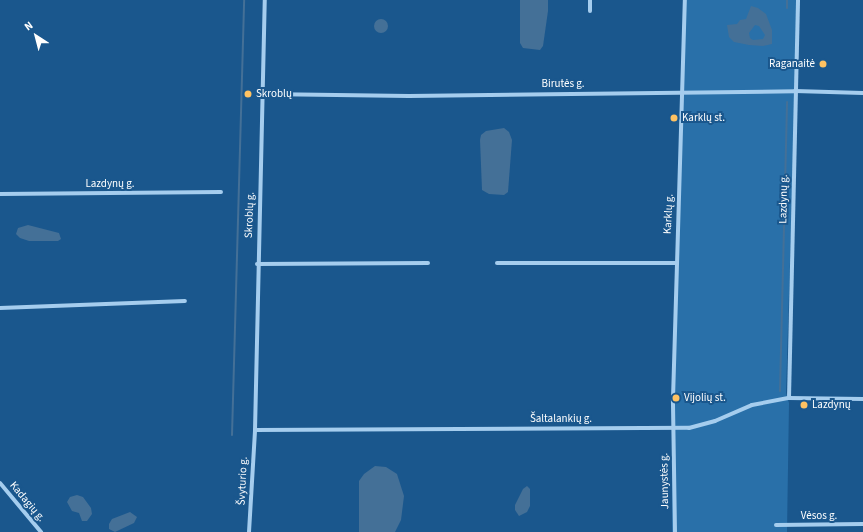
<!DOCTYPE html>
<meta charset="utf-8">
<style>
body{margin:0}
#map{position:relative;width:863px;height:532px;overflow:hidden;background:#1a578d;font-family:"Source Sans 3",sans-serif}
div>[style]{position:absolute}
.green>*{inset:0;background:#2970a9}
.water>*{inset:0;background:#447097}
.round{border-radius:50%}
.stream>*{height:2px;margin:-1px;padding:0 1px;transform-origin:1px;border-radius:1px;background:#447097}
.minor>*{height:4px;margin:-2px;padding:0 2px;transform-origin:2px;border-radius:2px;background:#a5cdee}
.dots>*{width:11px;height:11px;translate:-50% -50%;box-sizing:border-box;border:2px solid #1a578d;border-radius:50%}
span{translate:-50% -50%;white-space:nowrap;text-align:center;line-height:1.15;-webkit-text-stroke:4px #1a578d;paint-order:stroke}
.poi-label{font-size:11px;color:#fff}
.right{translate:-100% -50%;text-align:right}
.left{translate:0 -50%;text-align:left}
.street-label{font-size:11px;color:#fff}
.north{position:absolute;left:16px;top:16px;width:40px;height:40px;-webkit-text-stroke:3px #1a578d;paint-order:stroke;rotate:324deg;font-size:11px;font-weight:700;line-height:16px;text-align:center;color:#fff}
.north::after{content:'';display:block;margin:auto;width:14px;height:18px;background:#fff;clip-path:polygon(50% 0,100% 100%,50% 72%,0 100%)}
</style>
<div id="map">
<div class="green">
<i style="clip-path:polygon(685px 0,798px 0,786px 393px,789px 403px,787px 532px,672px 532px,672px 454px)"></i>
</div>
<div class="water">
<i style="clip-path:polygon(520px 0,548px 0,548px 11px,543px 46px,540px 50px,523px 48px,520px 43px)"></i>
<i style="clip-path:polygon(evenodd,751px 6px,758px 8px,766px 14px,772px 30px,772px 44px,763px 46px,749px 45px,734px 42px,729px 37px,727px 25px,737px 24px,740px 20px,746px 19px,751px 6px,755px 25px,759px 26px,765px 35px,763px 39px,753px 40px,750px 38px,749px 33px,755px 25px)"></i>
<i class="round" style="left:374px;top:19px;width:14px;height:14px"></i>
<i style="clip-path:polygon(504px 128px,509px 132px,512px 140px,508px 192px,504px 195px,489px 194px,482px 190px,480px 140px,481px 135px,486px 131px)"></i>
<i style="clip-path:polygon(28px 225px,59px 233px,61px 239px,58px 241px,29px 241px,20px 238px,16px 234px,18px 228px)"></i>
<i style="clip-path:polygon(375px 466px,386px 467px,397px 474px,404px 496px,401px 520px,395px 532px,359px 532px,359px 481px,364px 474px)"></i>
<i style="clip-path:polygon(527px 486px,530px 489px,530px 506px,527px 512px,519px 516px,515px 510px,515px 505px,523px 489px)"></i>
<i style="clip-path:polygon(77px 495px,83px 497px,91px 508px,92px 514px,87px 521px,82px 521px,79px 513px,72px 511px,67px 502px,70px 497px)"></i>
<i style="clip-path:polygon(130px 512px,137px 517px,134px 523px,115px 532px,109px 529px,109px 524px,112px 519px)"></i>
</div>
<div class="stream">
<i style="left:787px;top:8px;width:8px;rotate:-90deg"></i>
<i style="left:780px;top:391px;width:289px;rotate:-88.6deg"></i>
<i style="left:232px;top:435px;width:435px;rotate:-88.4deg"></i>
</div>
<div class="minor">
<i style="left:590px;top:11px;width:11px;rotate:-90deg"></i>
<i style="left:263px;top:94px;width:146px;rotate:0.8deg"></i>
<i style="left:409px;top:96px;width:386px;rotate:-0.7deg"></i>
<i style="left:795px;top:91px;width:68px;rotate:1.7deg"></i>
<i style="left:0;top:194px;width:221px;rotate:-0.5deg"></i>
<i style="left:497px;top:263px;width:179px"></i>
<i style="left:257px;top:264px;width:171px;rotate:-0.3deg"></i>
<i style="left:0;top:308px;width:185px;rotate:-2.2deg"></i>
<i style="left:789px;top:398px;width:398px;rotate:-88.7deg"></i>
<i style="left:255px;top:430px;width:434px;rotate:-0.3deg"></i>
<i style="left:689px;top:428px;width:27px;rotate:-15deg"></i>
<i style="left:715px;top:421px;width:40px;rotate:-23.4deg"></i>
<i style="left:752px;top:405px;width:38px;rotate:-11deg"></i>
<i style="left:789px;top:398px;width:74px;rotate:0.8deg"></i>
<i style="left:0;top:483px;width:64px;rotate:50.1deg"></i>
<i style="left:776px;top:525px;width:87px;rotate:-0.7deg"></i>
<i style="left:249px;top:532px;width:102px;rotate:-86.6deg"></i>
<i style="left:255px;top:430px;width:430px;rotate:-88.7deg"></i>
<i style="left:675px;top:532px;width:133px;rotate:-90.9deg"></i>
<i style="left:673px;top:399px;width:399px;rotate:-88.3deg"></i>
</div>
<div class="dots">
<i style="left:823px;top:64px;background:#ffc262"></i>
<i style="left:248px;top:94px;background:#ffc262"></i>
<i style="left:674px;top:118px;background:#ffc262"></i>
<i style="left:676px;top:398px;background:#ffc262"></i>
<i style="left:804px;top:405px;background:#ffc262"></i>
</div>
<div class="poi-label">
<span class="right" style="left:815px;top:64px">Raganaitė</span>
<span class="left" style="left:256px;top:94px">Skroblų</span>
<span class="left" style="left:682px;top:118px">Karklų st.</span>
<span class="left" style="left:684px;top:398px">Vijolių st.</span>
<span class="left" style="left:812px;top:405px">Lazdynų</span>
</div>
<div class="street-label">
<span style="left:563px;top:84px">Birutės g.</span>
<span style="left:110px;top:184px">Lazdynų g.</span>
<span style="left:784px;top:199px;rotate:-89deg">Lazdynų g.</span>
<span style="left:669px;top:214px;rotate:-87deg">Karklų g.</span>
<span style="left:250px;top:215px;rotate:-88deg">Skroblų g.</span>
<span style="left:561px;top:419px">Šaltalankių g.</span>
<span style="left:243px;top:481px;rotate:-87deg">Švyturio g.</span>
<span style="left:665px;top:481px;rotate:-91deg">Jaunystės g.</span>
<span style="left:27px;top:502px;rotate:50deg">Kadagių g.</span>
<span style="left:819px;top:516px">Vėsos g.</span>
</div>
<div class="north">N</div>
</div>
